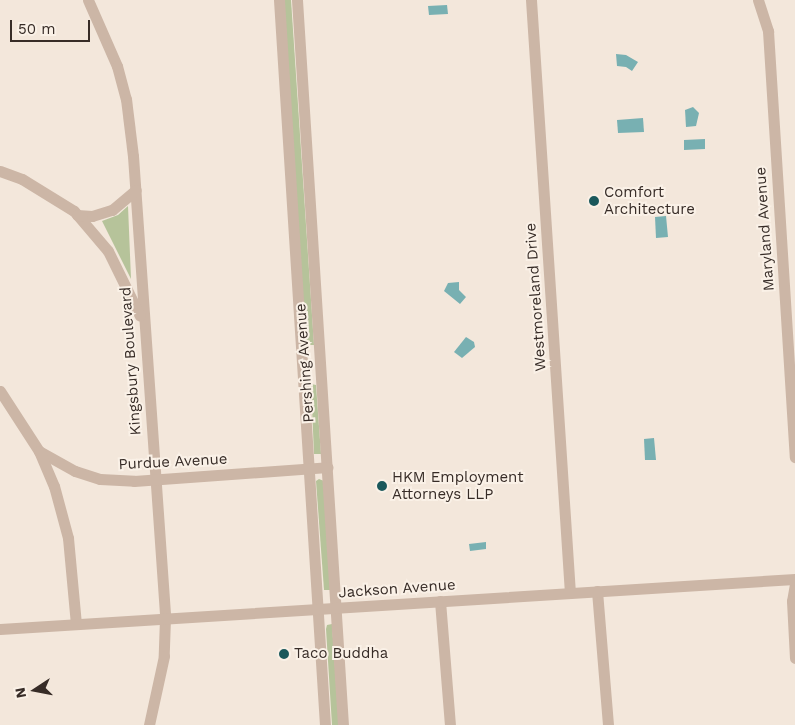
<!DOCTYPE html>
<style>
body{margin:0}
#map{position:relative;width:795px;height:725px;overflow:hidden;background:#f3e7db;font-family:"Work Sans",sans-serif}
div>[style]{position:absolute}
.green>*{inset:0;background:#b6c39a}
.water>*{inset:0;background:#78b0b2}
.minor>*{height:11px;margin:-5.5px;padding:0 5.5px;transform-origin:5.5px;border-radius:5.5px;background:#ccb6a6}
.dots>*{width:14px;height:14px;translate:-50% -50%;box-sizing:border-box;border:2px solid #faf1e7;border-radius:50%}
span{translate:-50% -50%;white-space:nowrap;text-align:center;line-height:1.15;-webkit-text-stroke:4px #faf1e7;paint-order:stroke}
.poi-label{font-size:15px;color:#372c27}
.left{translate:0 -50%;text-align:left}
.street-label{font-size:15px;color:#372c27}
.north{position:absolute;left:10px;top:665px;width:50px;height:50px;-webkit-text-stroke:4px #faf1e7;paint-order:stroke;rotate:259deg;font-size:14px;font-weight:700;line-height:20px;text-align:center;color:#372c27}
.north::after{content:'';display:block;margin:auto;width:18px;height:22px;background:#372c27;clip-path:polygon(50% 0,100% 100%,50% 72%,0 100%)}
.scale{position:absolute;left:10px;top:20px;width:80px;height:22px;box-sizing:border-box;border:2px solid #372c27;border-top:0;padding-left:6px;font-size:15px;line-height:18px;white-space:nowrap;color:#372c27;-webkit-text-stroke:4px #faf1e7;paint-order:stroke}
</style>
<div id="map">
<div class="green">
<i style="clip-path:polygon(283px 0,291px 0,314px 345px,306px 345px)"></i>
<i style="clip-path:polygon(128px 206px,131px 279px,102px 221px,118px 215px)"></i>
<i style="clip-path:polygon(311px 384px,316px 385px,321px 454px,314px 454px)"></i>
<i style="clip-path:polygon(319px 479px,324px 481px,331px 590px,324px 590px,316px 481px)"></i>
<i style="clip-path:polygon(332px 624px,339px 725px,332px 725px,326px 629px,327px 625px)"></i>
</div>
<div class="water">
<i style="clip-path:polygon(447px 5px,448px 14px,429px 15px,428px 6px)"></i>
<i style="clip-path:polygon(616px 54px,626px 55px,638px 62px,632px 71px,626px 67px,617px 66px)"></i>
<i style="clip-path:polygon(693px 107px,699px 113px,696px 126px,686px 127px,685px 110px)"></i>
<i style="clip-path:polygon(643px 118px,644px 132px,618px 133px,617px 120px)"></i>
<i style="clip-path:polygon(705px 139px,705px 149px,684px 150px,684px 140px)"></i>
<i style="clip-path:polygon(666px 216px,668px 237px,656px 238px,655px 217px)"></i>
<i style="clip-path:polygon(459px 282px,459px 290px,466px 297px,460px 304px,444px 291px,448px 283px)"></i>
<i style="clip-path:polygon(466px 337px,474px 342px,475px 347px,462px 358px,454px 352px)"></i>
<i style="clip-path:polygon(654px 438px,656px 460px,645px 460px,644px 439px)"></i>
<i style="clip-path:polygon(486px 542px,486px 549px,470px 551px,469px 544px)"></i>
</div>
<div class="minor">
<i style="left:88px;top:0;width:72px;rotate:66.3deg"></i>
<i style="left:117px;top:66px;width:34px;rotate:75deg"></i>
<i style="left:126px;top:99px;width:57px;rotate:83deg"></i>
<i style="left:133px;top:156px;width:463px;rotate:86deg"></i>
<i style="left:165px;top:618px;width:38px;rotate:92deg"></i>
<i style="left:164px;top:656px;width:71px;rotate:102.3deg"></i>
<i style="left:279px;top:0;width:726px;rotate:86.37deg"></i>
<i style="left:297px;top:0;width:726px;rotate:86.37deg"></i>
<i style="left:531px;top:0;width:594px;rotate:86.24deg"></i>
<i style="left:758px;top:0;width:33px;rotate:72deg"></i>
<i style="left:768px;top:31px;width:427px;rotate:86.4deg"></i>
<i style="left:0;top:171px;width:23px;rotate:20deg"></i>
<i style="left:22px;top:179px;width:61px;rotate:31.6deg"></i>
<i style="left:74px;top:211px;width:52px;rotate:49.6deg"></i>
<i style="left:108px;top:251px;width:72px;rotate:63.8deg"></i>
<i style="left:77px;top:215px;width:15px;rotate:4deg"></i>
<i style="left:92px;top:216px;width:21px;rotate:-17deg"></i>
<i style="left:112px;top:210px;width:31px;rotate:-40deg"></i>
<i style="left:0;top:391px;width:72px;rotate:57deg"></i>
<i style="left:39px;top:451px;width:41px;rotate:29.1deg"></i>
<i style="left:75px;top:471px;width:26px;rotate:18deg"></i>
<i style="left:100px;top:479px;width:34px;rotate:3deg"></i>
<i style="left:134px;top:481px;width:194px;rotate:-4.1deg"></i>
<i style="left:39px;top:451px;width:38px;rotate:67deg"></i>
<i style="left:54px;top:486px;width:54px;rotate:74.9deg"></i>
<i style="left:68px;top:538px;width:86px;rotate:84.7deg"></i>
<i style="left:795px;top:584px;width:17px;rotate:100deg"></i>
<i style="left:792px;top:601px;width:57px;rotate:87deg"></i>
<i style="left:597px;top:591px;width:134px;rotate:85.3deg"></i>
<i style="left:440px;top:601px;width:124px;rotate:85.4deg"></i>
<i style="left:0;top:629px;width:797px;rotate:-3.6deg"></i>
</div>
<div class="dots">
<i style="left:594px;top:201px;background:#1a585b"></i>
<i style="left:382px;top:486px;background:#1a585b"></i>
<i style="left:284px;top:654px;background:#1a585b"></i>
</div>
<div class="poi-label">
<span class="left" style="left:604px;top:201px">Comfort<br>Architecture</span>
<span class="left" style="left:392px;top:486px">HKM Employment<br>Attorneys LLP</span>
<span class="left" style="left:294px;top:654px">Taco Buddha</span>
</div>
<div class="street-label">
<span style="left:765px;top:229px;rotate:-94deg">Maryland Avenue</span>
<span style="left:536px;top:297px;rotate:-94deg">Westmoreland Drive</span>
<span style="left:131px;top:361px;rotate:-94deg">Kingsbury Boulevard</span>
<span style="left:305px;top:363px;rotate:-94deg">Pershing Avenue</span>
<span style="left:173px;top:462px;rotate:-3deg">Purdue Avenue</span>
<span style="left:397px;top:589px;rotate:-4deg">Jackson Avenue</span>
</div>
<div class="north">N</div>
<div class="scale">50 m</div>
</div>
